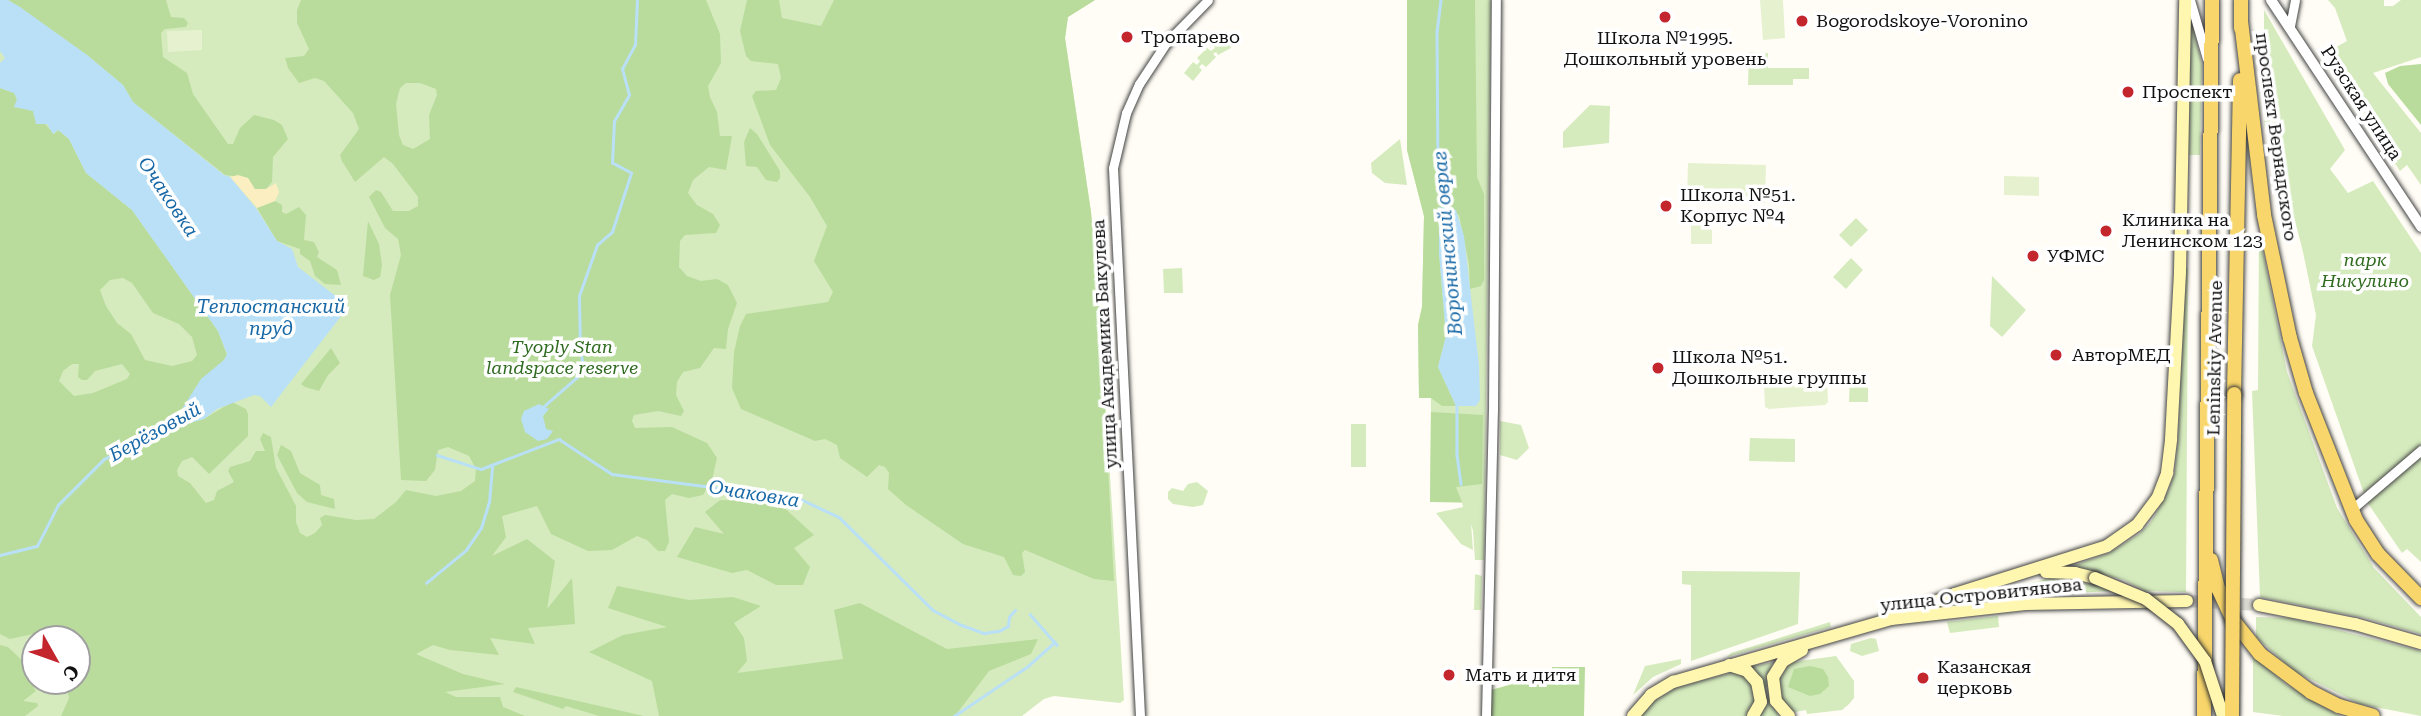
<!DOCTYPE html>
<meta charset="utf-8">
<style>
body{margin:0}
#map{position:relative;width:2421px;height:716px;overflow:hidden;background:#fffdf5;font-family:"Roboto Serif",serif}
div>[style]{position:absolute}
.green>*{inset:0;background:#d5ebbd}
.forest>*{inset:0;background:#b9dc9c}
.sand>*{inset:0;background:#fbeec1}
.pitch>*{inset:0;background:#e6f2cf}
.water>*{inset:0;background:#b9e0f7}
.stream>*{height:2.5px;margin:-1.25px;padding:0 1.25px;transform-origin:1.25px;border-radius:1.25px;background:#b9e0f7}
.secondary-tunnel>*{height:12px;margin-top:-6px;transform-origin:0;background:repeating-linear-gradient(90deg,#dbdad3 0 12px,transparent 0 18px)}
.roads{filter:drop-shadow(0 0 2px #444) drop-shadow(0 0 2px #444)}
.minor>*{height:9px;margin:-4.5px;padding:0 4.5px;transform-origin:4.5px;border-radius:4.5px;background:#fff}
.tertiary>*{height:10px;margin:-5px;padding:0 5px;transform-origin:5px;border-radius:5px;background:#fff}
.secondary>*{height:12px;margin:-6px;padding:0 6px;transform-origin:6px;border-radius:6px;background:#fff6b0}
.primary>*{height:14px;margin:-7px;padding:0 7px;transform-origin:7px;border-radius:7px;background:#f9d66b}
.bridges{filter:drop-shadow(0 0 2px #333) drop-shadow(0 0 2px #333)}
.secondary-bridge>*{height:12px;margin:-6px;padding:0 6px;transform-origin:6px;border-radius:6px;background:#fff6b0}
.primary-bridge>*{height:14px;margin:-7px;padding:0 7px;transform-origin:7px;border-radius:7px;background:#f9d66b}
.dots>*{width:19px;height:19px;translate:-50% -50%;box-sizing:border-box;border:4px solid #fff;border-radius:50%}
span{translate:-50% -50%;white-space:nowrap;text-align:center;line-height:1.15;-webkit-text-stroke:7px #fff;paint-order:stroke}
.poi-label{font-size:18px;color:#111}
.left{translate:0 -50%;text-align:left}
.street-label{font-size:18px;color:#111}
.park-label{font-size:18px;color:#2f6b1f;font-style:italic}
.water-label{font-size:19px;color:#1768a6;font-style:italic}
.north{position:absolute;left:21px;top:625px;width:70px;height:70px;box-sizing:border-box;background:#fff;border:2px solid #a0a0a0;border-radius:50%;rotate:130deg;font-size:19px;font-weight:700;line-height:28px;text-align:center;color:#111}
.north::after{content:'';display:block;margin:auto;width:24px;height:32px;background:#c4262e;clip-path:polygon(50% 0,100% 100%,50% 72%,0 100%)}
</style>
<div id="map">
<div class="green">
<i style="clip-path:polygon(evenodd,0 0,1095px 0,1068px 17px,1065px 38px,1091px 212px,1100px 314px,1124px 700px,1120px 703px,1054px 696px,1044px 699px,1022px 716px,0 716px,0 0,35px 639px,77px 639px,77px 681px,35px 681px,35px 639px)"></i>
<i style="clip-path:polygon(1407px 0,1491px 0,1484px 560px,1475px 560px,1473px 531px,1471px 524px,1473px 550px,1461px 544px,1436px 513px,1463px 507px,1462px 503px,1430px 502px,1431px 398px,1419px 398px,1418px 325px,1422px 307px,1424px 216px,1407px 150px)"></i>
<i style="clip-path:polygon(2328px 0,2384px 0,2384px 6px,2393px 6px,2401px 0,2421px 0,2421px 57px,2373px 73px,2421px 133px,2421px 185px,2407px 165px,2400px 171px,2322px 55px,2347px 41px,2335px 8px)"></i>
<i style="clip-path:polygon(2189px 10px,2202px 65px,2200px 155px,2186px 155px)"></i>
<i style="clip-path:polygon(2264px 10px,2345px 150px,2330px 169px,2348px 193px,2373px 181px,2421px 253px,2421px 562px,2407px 549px,2402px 553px,2367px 502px,2312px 346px,2316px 315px,2303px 252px,2275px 143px,2264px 125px)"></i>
<i style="clip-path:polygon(1225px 37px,1231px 48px,1218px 55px,1216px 52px,1213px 54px,1216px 57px,1206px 67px,1202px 64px,1199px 67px,1202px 70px,1193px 81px,1184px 73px,1193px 62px,1197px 65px,1200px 61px,1197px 58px,1207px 48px,1211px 51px,1215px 48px,1212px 44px)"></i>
<i style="clip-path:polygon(1749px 52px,1768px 53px,1768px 68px,1809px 68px,1809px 79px,1793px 79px,1793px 85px,1748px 85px)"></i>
<i style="clip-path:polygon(1590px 105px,1610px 106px,1609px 143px,1563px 148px,1563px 132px)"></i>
<i style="clip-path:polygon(1400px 139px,1407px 185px,1385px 183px,1372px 173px,1371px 163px)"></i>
<i style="clip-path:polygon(1856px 218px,1868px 230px,1851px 247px,1839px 235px)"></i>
<i style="clip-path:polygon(2259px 232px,2287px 372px,2337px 508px,2374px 568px,2421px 617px,2421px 634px,2365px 618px,2260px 597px,2252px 391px,2258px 390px)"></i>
<i style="clip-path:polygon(1851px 258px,1863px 270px,1846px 289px,1833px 277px)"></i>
<i style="clip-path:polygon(1182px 268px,1183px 293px,1164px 293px,1163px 269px)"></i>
<i style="clip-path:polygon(2185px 268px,2188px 268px,2186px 592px,2145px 591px,2124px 580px,2072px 566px,2109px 553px,2139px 534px,2151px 522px,2169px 489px,2175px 471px,2178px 439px)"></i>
<i style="clip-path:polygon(1992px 276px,2026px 310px,2002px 337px,1990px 326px)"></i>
<i style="clip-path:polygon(1850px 374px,1868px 374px,1868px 402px,1849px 402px)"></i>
<i style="clip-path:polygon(1500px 421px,1521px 425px,1529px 448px,1517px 460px,1500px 455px)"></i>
<i style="clip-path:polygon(1351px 424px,1366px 424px,1366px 467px,1351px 467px)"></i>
<i style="clip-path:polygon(1750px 438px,1795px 439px,1795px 462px,1749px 461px)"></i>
<i style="clip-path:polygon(1197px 482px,1208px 491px,1203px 505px,1193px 507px,1173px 504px,1168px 499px,1168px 492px,1172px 488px,1183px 491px,1188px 484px)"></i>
<i style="clip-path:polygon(1682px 571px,1800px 572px,1798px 624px,1691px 661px,1691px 585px,1682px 584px)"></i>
<i style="clip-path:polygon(1475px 574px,1482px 576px,1481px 610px,1474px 610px)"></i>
<i style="clip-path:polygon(2050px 578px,2071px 579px,2114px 591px,2024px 595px,1938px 607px)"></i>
<i style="clip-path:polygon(1998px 616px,1999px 627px,1950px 633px,1947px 622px)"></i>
<i style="clip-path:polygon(2256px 617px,2290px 618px,2421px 651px,2421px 716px,2360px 704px,2294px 671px,2256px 637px)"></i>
<i style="clip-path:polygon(1830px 622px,1831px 627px,1727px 657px,1731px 653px)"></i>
<i style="clip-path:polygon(1871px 638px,1876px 639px,1879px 651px,1862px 656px,1850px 651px,1851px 644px)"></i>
<i style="clip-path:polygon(1836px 656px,1854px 681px,1854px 698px,1849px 704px,1842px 710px,1807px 714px,1806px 710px,1795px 712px,1789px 708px,1781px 700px,1778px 683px,1786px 667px,1793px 662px)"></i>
<i style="clip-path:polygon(2253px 656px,2287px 685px,2340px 716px,2283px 716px,2253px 712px)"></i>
<i style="clip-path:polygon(1681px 659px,1681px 664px,1653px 677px,1633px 695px,1645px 666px)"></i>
<i style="clip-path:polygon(1773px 662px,1766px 688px,1767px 697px,1779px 716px,1759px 716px,1751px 667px)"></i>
<i style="clip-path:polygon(1733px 672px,1749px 677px,1757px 696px,1747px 716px,1641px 716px,1650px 704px,1675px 688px)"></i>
</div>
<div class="forest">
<i style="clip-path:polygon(8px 0,166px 0,171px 17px,184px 18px,188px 23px,186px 27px,165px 29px,161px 33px,163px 57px,187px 73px,193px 94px,228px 144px,233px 144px,240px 128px,254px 115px,274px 120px,282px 125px,288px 139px,273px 157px,272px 182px,266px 189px,254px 189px,248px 178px,225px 175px,133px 102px,123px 85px,87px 55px)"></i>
<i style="clip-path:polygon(evenodd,301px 0,706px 0,720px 34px,721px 63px,708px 86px,710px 97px,717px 112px,720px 136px,732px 136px,726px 170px,709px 167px,693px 180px,688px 193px,697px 205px,713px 214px,720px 225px,716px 233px,685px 235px,680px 241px,679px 267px,687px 276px,701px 281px,717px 279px,728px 285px,737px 303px,728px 329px,726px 349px,714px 348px,700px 368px,683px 372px,677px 382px,676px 395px,684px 411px,681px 416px,658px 411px,634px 415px,632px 421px,635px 428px,672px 427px,707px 443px,717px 458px,712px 480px,703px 495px,689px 498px,672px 494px,665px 500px,669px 542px,665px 551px,658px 551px,647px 540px,637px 536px,612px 550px,588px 551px,551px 534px,537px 506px,502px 516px,506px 537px,492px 556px,527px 539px,555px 561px,547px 609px,572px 578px,575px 624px,528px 628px,535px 644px,490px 638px,499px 655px,450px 650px,433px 645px,416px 654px,463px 674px,505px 684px,445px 692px,456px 697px,500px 697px,503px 707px,525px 716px,61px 716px,69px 698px,65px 681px,77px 681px,77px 639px,43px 639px,38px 633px,10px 639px,0 634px,0 88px,14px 93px,17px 99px,15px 107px,33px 110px,54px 134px,58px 130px,69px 139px,86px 173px,132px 210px,218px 331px,227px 355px,224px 360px,175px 420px,179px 426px,204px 419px,232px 402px,246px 409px,248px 414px,248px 436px,209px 474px,192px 457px,182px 461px,177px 470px,178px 476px,190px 483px,206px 503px,214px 500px,217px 491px,234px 482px,228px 471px,230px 467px,250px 461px,256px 451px,265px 451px,260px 439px,263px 433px,271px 437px,276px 468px,296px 506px,296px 522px,300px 533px,307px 537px,315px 533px,322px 525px,320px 518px,325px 515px,356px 520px,374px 519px,396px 502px,406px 490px,436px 496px,461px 491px,475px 481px,476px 469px,469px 456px,448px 447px,438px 450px,435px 470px,426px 481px,401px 480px,390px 295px,401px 255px,398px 239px,385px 228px,369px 197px,376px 190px,381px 192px,393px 211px,409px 211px,418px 206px,418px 197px,393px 164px,384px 157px,355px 182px,342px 161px,340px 155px,359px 129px,353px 113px,324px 81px,315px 78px,299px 83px,288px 68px,285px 58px,304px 56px,309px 49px,297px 23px,297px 10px,301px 0,406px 83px,420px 83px,436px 89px,437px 95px,429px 115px,430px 139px,413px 149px,403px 145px,399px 135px,396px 104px,400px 88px,406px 83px,301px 0,123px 278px,132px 283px,153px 313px,179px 324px,192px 337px,197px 355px,192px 361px,172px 366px,145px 360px,131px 334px,117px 323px,106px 306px,100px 290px,110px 280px,123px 278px,301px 0,72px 364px,79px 364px,78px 377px,82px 380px,87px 380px,95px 371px,122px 364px,130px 374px,127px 379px,93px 393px,74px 396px,59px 381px,63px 371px,72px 364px)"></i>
<i style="clip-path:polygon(747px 0,779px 0,782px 18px,821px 26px,834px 0,1095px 0,1068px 17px,1065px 38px,1091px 212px,1100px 314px,1114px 581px,1094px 579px,1025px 550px,1022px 553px,1025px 572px,1021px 576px,1013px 575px,1004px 557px,963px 544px,906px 505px,888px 489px,889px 473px,885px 467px,879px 465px,867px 477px,840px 458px,837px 445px,825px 439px,815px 441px,741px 409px,732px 388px,734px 352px,740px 326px,746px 314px,828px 302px,833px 292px,814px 261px,827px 226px,810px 197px,770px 145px,752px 96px,756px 91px,776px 90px,781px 78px,778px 64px,751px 61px,746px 56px,740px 31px)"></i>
<i style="clip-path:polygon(1407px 0,1475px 0,1477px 177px,1484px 194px,1484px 280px,1481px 286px,1470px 289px,1469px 264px,1459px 215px,1439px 208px,1439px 253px,1446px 336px,1438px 367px,1456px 406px,1442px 406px,1431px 398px,1419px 398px,1418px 325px,1422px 307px,1424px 216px,1407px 150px)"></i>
<i style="clip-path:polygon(2421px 64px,2421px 125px,2388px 84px,2385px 73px,2400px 66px)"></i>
<i style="clip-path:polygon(750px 128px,757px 134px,780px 171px,780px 178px,777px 182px,766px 180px,757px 167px,746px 166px,744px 142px)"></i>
<i style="clip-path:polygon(275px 201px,282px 205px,282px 212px,286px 214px,299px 207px,306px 215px,304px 240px,314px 242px,319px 252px,317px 257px,337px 270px,341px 285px,325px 284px,315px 276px,310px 261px,300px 254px,300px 249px,277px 241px,257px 208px)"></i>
<i style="clip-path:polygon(368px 221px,379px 244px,382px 265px,380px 277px,374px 280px,363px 276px)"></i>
<i style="clip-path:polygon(331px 348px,340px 363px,328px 375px,319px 391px,305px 387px,301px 384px)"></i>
<i style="clip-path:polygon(1431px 412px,1483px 415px,1482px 484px,1456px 487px,1462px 502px,1430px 502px)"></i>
<i style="clip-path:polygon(281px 445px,291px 451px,300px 473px,320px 485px,321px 495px,334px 499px,335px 509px,307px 502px,297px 493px,277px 455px)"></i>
<i style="clip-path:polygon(720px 500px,778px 502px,814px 535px,794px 548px,810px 567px,803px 585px,776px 585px,747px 570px,732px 573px,677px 557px,695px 527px,724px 534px,705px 512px)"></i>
<i style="clip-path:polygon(617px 586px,689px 600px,733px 597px,761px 606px,734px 623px,744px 638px,747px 661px,737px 673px,843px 659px,834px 610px,860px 603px,947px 649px,1038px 639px,1031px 654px,989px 671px,955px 716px,659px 716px,652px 681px,589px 652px,623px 635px,667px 627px,608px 608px)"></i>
<i style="clip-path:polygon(0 645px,8px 647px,29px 667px,31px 683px,36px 691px,23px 701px,37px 703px,38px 706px,25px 716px,0 716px)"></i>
<i style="clip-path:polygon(1810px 666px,1823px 669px,1828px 677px,1829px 686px,1820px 694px,1810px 696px,1788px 687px,1794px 669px)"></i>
<i style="clip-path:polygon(1552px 667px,1585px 667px,1584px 716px,1491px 716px,1491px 690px,1552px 673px)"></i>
<i style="clip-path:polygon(516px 687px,644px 716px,599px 716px,566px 706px,563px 709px,513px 692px)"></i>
</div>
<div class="sand">
<i style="clip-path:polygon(238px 175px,248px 178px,255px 189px,266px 189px,276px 183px,279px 192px,275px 201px,257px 208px,230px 177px)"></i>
</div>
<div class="pitch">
<i style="clip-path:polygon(1760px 0,1783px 0,1785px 38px,1763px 40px)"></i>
<i style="clip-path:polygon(202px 30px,202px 50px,168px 52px,167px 31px)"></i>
<i style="clip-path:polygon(1688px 163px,1766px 165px,1765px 203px,1687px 201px)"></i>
<i style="clip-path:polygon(2004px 176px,2039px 177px,2039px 196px,2004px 195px)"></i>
<i style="clip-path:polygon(1691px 210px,1712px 211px,1712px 244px,1691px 244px)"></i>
<i style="clip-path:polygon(1823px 378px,1827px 380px,1828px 402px,1825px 405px,1769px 409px,1765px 407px,1764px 386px,1767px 382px)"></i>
</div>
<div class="water">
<i style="clip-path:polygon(0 0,8px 0,20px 7px,87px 55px,123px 85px,133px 102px,224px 175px,230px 177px,256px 208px,277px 241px,292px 249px,298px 267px,346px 304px,345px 311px,271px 407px,260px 396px,254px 395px,217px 409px,204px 419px,179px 426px,175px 420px,201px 379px,224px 360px,227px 354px,218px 331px,132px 210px,86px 173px,69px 139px,58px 130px,53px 134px,47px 124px,36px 124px,33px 111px,14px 107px,17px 99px,14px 93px,0 88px,0 63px,5px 58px,0 51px)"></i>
<i style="clip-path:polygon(1439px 207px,1456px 210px,1464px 236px,1479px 365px,1480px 400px,1476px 406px,1456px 406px,1438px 367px,1446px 336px,1439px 253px)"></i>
<i style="clip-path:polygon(539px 404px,549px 409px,543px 416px,546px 429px,553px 431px,547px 439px,538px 441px,525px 432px,521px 419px,524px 411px)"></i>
</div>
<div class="stream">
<i style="left:1441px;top:0;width:31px;rotate:97deg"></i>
<i style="left:1437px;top:31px;width:130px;rotate:89.6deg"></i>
<i style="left:1438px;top:161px;width:49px;rotate:80.5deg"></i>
<i style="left:1457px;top:403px;width:52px;rotate:90deg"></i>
<i style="left:1457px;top:455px;width:29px;rotate:82deg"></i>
<i style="left:543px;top:407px;width:55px;rotate:-41.3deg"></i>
<i style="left:584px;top:371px;width:21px;rotate:-101deg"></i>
<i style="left:580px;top:350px;width:54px;rotate:-91.1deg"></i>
<i style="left:579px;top:296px;width:54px;rotate:-70.6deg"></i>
<i style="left:597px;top:245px;width:20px;rotate:-41deg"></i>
<i style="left:612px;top:232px;width:62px;rotate:-72.1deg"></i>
<i style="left:631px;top:173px;width:21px;rotate:-152deg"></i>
<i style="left:612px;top:163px;width:42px;rotate:-87.3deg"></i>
<i style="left:614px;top:121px;width:30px;rotate:-60deg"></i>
<i style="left:629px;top:95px;width:27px;rotate:-105deg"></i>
<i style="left:622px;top:69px;width:27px;rotate:-62deg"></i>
<i style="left:635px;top:45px;width:45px;rotate:-87.5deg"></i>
<i style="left:437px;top:455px;width:46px;rotate:17.7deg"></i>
<i style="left:481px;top:469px;width:84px;rotate:-21deg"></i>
<i style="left:559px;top:439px;width:64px;rotate:33.4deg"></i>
<i style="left:612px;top:474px;width:188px;rotate:7.4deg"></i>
<i style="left:798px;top:498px;width:45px;rotate:24.9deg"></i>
<i style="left:839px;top:517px;width:132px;rotate:44.7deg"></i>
<i style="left:933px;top:610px;width:30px;rotate:28deg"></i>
<i style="left:959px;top:624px;width:27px;rotate:20deg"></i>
<i style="left:984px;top:633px;width:15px;rotate:-8deg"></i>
<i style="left:999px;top:631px;width:10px;rotate:-29deg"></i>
<i style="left:1008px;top:626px;width:9px;rotate:-84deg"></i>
<i style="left:1009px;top:617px;width:9px;rotate:-49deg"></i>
<i style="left:0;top:555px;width:38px;rotate:-14deg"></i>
<i style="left:37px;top:546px;width:46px;rotate:-62.9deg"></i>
<i style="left:58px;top:505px;width:65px;rotate:-45deg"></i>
<i style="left:104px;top:459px;width:81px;rotate:-27.2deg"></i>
<i style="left:426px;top:583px;width:52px;rotate:-39.5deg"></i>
<i style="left:466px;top:550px;width:27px;rotate:-56deg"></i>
<i style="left:481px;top:528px;width:27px;rotate:-73deg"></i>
<i style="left:489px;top:502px;width:37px;rotate:-85deg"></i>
<i style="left:1030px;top:614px;width:41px;rotate:48.9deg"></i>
<i style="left:954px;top:716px;width:89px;rotate:-34deg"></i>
<i style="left:1028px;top:666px;width:36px;rotate:-42deg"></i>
</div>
<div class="secondary-tunnel">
<i style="left:2187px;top:601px;width:72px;rotate:3.2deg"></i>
</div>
<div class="roads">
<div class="minor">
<i style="left:2190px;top:0;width:61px;rotate:73.9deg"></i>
<i style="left:2290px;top:26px;width:26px;rotate:-79deg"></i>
<i style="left:2352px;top:509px;width:91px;rotate:-40.5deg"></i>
<i style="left:1140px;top:716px;width:549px;rotate:-92.82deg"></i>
<i style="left:1113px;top:168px;width:57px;rotate:-76.7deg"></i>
<i style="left:1126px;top:113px;width:32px;rotate:-66deg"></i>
<i style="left:1139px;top:84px;width:49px;rotate:-56.6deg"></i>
<i style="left:1166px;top:43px;width:60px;rotate:-45.7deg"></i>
<i style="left:1486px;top:716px;width:306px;rotate:-88.7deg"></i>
<i style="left:1493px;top:410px;width:410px;rotate:-89.6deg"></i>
</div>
<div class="tertiary">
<i style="left:2271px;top:0;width:272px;rotate:56.5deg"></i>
</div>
<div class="secondary">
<i style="left:2046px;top:572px;width:29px;rotate:2deg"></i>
<i style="left:2075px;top:573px;width:21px;rotate:14deg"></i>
<i style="left:2259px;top:605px;width:98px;rotate:11.2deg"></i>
<i style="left:2355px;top:624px;width:69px;rotate:16.1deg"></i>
<i style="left:1891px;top:619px;width:69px;rotate:-21.3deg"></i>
<i style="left:1955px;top:594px;width:159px;rotate:-17.5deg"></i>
<i style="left:2107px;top:546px;width:37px;rotate:-35deg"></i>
<i style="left:2137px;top:525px;width:35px;rotate:-53deg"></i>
<i style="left:2158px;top:497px;width:26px;rotate:-69deg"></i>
<i style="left:2167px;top:473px;width:34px;rotate:-83deg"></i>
<i style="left:2171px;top:439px;width:167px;rotate:-86.9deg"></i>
<i style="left:2180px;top:272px;width:272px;rotate:-88.9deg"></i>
<i style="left:1729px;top:665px;width:19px;rotate:18deg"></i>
<i style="left:1747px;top:671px;width:15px;rotate:48deg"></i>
<i style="left:1757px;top:682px;width:20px;rotate:79deg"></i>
<i style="left:1761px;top:702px;width:16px;rotate:120deg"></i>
<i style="left:1633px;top:716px;width:28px;rotate:-49deg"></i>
<i style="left:1651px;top:695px;width:26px;rotate:-31deg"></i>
<i style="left:1673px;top:682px;width:227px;rotate:-16.1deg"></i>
<i style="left:1891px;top:619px;width:135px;rotate:-6.4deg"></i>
<i style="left:2025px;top:604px;width:162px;rotate:-1.1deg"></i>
<i style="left:1789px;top:716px;width:20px;rotate:-131deg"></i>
<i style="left:1776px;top:701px;width:24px;rotate:-97deg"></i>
<i style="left:1773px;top:677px;width:19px;rotate:-58deg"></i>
<i style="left:1783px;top:661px;width:22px;rotate:-30deg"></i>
</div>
<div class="primary">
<i style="left:2241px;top:21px;width:195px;rotate:83.2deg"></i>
<i style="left:2264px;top:215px;width:126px;rotate:78.1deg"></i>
<i style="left:2290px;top:338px;width:57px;rotate:73.8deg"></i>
<i style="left:2306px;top:393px;width:136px;rotate:68.5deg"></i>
<i style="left:2356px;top:520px;width:40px;rotate:57.1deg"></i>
<i style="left:2378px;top:554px;width:62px;rotate:45.7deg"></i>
<i style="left:2241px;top:28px;width:28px;rotate:-90deg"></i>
<i style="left:2234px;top:394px;width:314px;rotate:-88.9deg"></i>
<i style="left:2211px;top:560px;width:29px;rotate:76deg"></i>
<i style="left:2218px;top:588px;width:35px;rotate:65deg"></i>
<i style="left:2233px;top:620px;width:43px;rotate:51.5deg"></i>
<i style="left:2260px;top:654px;width:64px;rotate:36.7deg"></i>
<i style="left:2311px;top:692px;width:31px;rotate:27deg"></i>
<i style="left:2339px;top:706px;width:35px;rotate:16deg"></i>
<i style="left:2204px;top:716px;width:716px;rotate:-89.36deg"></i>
</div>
</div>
<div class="bridges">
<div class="secondary-bridge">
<i style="left:2095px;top:578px;width:55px;rotate:22.4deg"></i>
<i style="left:2146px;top:599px;width:41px;rotate:38deg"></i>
<i style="left:2178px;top:624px;width:46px;rotate:53.9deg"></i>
<i style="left:2205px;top:661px;width:58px;rotate:71.9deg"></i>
</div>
<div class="primary-bridge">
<i style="left:2232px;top:716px;width:322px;rotate:-89.6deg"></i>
</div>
</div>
<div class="dots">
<i style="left:1665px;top:17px;background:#c4262e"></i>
<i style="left:1802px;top:21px;background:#c4262e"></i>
<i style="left:1127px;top:37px;background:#c4262e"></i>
<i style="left:2128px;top:92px;background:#c4262e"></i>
<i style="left:1666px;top:206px;background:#c4262e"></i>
<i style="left:2106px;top:231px;background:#c4262e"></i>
<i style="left:2033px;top:256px;background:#c4262e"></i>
<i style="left:2056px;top:355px;background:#c4262e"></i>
<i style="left:1658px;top:368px;background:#c4262e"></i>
<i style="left:1449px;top:675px;background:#c4262e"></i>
<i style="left:1923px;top:678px;background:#c4262e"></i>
</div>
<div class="poi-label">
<span class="left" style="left:1816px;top:21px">Bogorodskoye-Voronino</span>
<span class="left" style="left:1141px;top:37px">Тропарево</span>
<span style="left:1665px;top:49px">Школа №1995.<br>Дошкольный уровень</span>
<span class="left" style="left:2142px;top:92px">Проспект</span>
<span class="left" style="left:1680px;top:206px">Школа №51.<br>Корпус №4</span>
<span class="left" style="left:2122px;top:231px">Клиника на<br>Ленинском 123</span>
<span class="left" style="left:2047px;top:256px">УФМС</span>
<span class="left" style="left:2072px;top:355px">АвторМЕД</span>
<span class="left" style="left:1672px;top:368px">Школа №51.<br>Дошкольные группы</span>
<span class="left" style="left:1937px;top:678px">Казанская<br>церковь</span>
<span class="left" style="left:1465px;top:675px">Мать и дитя</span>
</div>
<div class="street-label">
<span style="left:2361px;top:103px;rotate:57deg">Рузская улица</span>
<span style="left:2276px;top:137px;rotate:82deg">проспект Вернадского</span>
<span style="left:1105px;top:344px;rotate:-93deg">улица Академика Бакулева</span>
<span style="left:2215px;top:358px;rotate:-89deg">Leninskiy Avenue</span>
<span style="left:1981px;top:595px;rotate:-6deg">улица Островитянова</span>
</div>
<div class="park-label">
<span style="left:2365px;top:271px">парк<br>Никулино</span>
<span style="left:562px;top:358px">Tyoply Stan<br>landspace reserve</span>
</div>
<div class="water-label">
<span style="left:168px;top:197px;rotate:56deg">Очаковка</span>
<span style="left:1448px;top:243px;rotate:-95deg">Воронинский овраг</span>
<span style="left:271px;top:318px">Теплостанский<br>пруд</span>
<span style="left:155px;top:432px;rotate:-29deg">Берёзовый</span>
<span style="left:754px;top:494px;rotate:9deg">Очаковка</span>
</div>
<div class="north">С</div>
</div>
